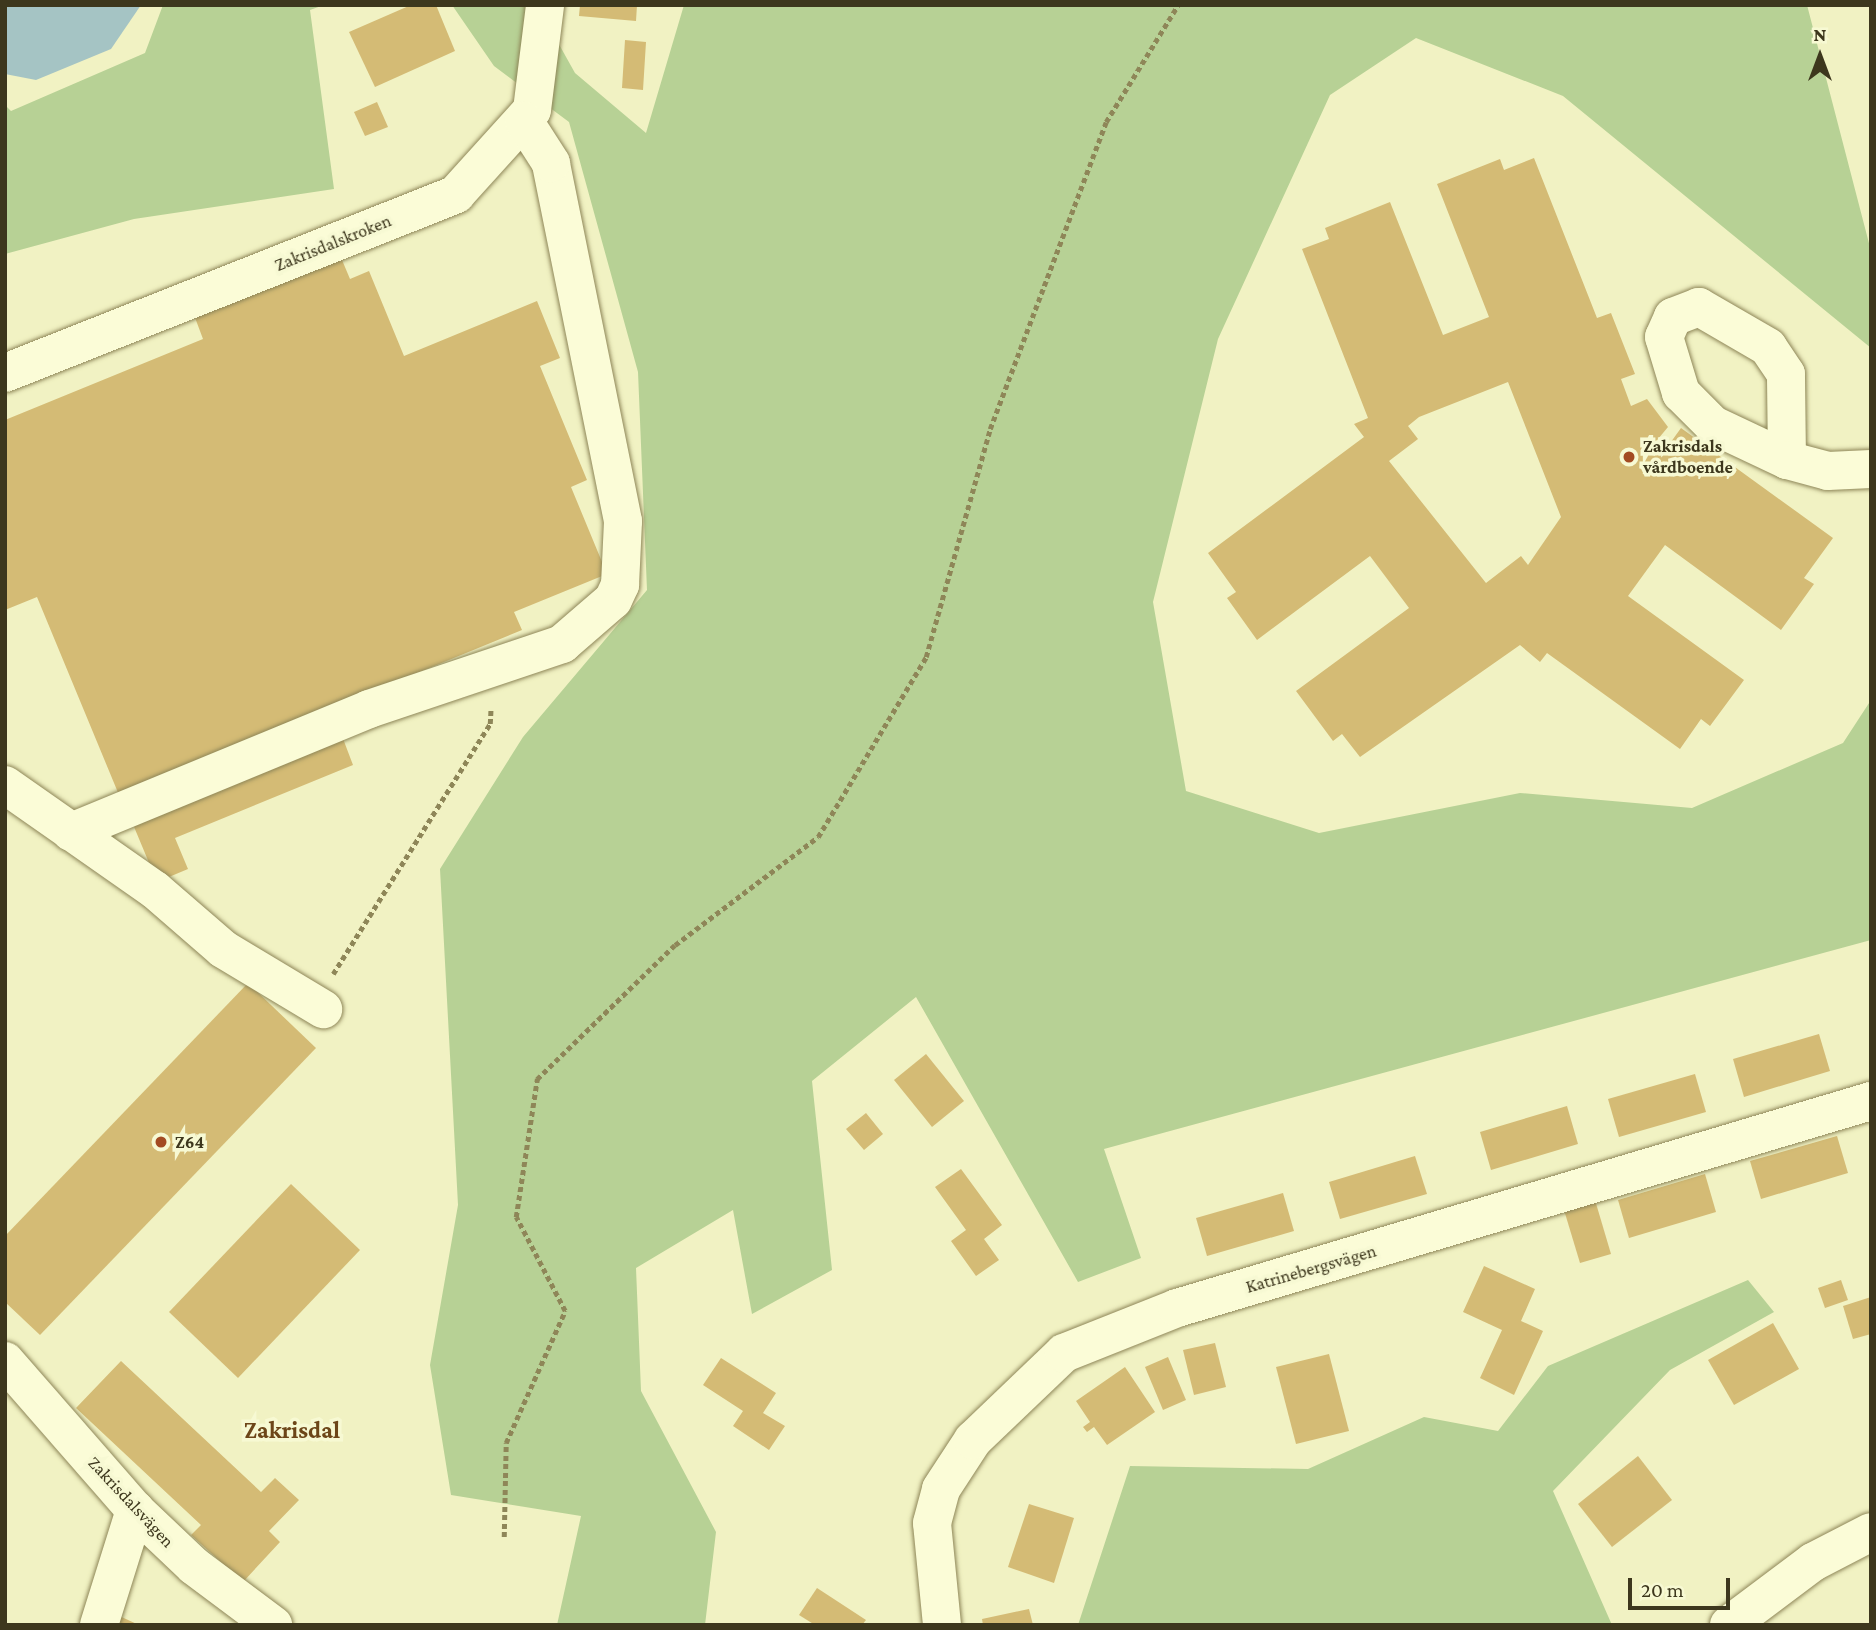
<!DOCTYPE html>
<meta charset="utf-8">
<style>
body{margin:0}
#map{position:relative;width:1876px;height:1630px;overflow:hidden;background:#f1f2c3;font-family:"Crimson Pro",serif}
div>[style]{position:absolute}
.green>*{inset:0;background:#b7d195}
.water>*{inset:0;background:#a5c4c4}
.building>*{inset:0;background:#d4bb75}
.path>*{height:4.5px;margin-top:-2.25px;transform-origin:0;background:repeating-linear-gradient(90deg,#8e8658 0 5px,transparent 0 8.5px)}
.roads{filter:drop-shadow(0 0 2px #8e8658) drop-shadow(0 0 2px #8e8658)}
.minor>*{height:38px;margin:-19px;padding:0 19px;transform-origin:19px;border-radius:19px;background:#fbfcd7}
.dots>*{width:19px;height:19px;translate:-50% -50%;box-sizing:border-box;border:4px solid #f7f9d3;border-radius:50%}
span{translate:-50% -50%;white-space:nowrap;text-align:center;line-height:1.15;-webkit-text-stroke:7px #f7f9d3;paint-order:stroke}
.street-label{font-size:18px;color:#3d371d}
.poi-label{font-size:18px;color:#3d371d;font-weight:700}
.left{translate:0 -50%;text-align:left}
.district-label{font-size:24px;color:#6d4618;font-weight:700}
.frame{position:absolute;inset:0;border:7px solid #3d371d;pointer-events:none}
.north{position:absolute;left:1785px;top:21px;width:70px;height:70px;-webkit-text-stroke:5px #f7f9d3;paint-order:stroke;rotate:0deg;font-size:19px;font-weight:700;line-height:28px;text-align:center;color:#3d371d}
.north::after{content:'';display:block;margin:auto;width:24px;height:32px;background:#3d371d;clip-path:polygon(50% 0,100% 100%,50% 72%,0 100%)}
.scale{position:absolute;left:1628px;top:1578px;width:102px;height:32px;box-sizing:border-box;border:4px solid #3d371d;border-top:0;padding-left:9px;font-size:21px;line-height:24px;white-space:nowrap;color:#3d371d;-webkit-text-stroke:5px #f7f9d3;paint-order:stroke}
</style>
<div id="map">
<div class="green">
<i style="clip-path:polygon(163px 5px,324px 5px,310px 10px,334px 189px,134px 219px,5px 254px,5px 105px,11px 111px,145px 53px)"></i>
<i style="clip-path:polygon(452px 5px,537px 5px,575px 73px,646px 133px,684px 5px,1807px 5px,1871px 251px,1871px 348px,1563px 96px,1416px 38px,1330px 95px,1218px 339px,1153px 602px,1186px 791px,1319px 833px,1520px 793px,1692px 808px,1843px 743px,1871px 700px,1871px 940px,1104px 1149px,1141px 1258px,1078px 1282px,916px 997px,812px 1081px,832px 1270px,752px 1314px,733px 1210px,636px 1268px,641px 1391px,716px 1532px,705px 1625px,557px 1625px,581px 1516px,451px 1495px,430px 1365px,458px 1205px,440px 869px,523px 737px,647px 590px,638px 372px,569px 122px,494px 66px)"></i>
<i style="clip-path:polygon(1748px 1280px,1774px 1312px,1670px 1370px,1553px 1491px,1612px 1625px,1078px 1625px,1130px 1466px,1308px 1469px,1424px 1417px,1498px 1431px,1548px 1366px)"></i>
</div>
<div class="water">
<i style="clip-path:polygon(5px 5px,141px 5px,111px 49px,36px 80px,5px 74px)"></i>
</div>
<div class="building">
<i style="clip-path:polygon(411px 5px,436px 5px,455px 51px,375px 87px,349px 32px)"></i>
<i style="clip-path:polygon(580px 5px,637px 5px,636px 21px,579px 16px)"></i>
<i style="clip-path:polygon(625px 40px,646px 42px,643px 90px,622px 88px)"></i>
<i style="clip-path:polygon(377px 102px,388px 127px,365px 136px,354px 112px)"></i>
<i style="clip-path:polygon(evenodd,1534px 158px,1597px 318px,1611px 313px,1635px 374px,1621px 379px,1631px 406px,1647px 399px,1668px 427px,1653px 445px,1663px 453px,1681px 428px,1833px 538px,1804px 578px,1814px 584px,1781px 630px,1665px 545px,1628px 596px,1744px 680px,1710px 726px,1701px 719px,1680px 749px,1547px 653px,1540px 662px,1520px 645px,1360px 757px,1342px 734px,1333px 741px,1296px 691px,1409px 608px,1370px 556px,1257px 640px,1227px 598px,1236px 592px,1208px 553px,1364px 437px,1354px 424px,1368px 418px,1302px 249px,1329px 239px,1325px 228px,1390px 202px,1443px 335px,1489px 317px,1437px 184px,1500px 159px,1504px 170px,1534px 158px,1508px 382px,1561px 517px,1528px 565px,1521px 556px,1486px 583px,1389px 461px,1418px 439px,1408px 426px,1419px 417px,1508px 382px)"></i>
<i style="clip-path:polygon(337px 248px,350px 279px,369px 271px,404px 356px,537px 301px,560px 358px,540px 366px,587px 480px,571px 487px,607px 574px,514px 612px,522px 630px,119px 795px,37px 597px,5px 610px,5px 420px,203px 339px,191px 307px)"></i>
<i style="clip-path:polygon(342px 736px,353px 765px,175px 838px,188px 869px,157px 882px,132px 822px)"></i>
<i style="clip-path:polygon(248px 983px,316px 1048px,40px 1335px,5px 1302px,5px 1236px)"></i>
<i style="clip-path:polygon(1819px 1034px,1830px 1071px,1744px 1097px,1733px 1059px)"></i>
<i style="clip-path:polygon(926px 1054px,964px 1101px,932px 1127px,894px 1080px)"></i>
<i style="clip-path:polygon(1695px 1074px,1706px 1112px,1619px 1137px,1608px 1099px)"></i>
<i style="clip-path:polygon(1567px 1106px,1578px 1144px,1491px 1170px,1480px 1132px)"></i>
<i style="clip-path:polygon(866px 1113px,883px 1134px,864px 1150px,846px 1129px)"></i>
<i style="clip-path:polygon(1837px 1136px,1848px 1173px,1761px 1199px,1750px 1161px)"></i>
<i style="clip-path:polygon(1415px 1156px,1427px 1194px,1340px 1219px,1329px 1182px)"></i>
<i style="clip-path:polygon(961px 1169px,1002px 1225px,984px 1239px,999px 1260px,976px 1276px,951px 1241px,966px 1230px,935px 1187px)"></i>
<i style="clip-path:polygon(1705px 1174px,1716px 1212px,1629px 1238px,1618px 1200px)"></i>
<i style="clip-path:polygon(291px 1184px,360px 1250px,238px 1378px,169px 1312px)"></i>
<i style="clip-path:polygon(1283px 1193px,1294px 1231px,1207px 1256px,1196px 1218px)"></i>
<i style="clip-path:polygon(1595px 1200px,1611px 1254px,1580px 1263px,1564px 1210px)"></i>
<i style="clip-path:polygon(1484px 1266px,1535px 1289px,1521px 1321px,1543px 1331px,1514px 1395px,1480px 1378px,1502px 1330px,1463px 1312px)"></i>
<i style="clip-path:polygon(1841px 1280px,1848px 1300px,1825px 1308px,1818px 1288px)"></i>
<i style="clip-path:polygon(1871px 1297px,1871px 1334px,1853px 1339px,1843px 1306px)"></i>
<i style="clip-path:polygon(1773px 1323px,1799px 1369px,1734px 1405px,1708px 1360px)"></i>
<i style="clip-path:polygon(1215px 1343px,1226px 1387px,1194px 1395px,1183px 1350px)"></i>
<i style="clip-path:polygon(1329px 1354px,1349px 1431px,1296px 1444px,1276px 1367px)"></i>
<i style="clip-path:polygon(1168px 1357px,1186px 1400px,1163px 1410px,1145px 1367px)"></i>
<i style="clip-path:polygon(721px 1358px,776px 1393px,763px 1413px,785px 1426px,769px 1450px,733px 1426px,743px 1411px,703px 1385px)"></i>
<i style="clip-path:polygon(121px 1361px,261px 1492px,275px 1478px,299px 1500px,269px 1531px,280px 1542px,243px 1582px,191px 1535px,201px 1525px,76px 1408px)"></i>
<i style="clip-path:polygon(1125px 1367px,1155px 1412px,1107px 1445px,1094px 1427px,1087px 1432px,1083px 1427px,1090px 1422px,1076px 1401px)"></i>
<i style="clip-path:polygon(1638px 1456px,1672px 1500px,1612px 1547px,1578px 1504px)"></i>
<i style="clip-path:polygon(1029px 1504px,1074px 1518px,1054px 1583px,1008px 1567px)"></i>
<i style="clip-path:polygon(817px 1588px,866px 1620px,862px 1625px,815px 1625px,799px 1615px)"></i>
<i style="clip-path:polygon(1029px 1609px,1033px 1625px,983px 1625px,982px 1619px)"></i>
<i style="clip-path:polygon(115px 1614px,139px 1625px,110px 1625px)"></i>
</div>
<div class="path">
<i style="left:333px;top:974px;width:295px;rotate:-57.9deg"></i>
<i style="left:490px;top:724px;width:17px;rotate:-87deg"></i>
<i style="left:504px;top:1537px;width:94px;rotate:-88.8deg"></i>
<i style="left:506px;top:1443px;width:145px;rotate:-65.9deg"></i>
<i style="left:565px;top:1311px;width:106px;rotate:-117.5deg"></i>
<i style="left:516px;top:1217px;width:140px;rotate:-81.3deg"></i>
<i style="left:537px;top:1079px;width:192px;rotate:-44.2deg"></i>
<i style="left:675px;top:945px;width:179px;rotate:-37.1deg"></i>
<i style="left:818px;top:837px;width:210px;rotate:-59deg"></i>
<i style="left:926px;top:657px;width:237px;rotate:-74.3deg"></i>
<i style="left:990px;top:429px;width:328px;rotate:-69.3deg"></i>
<i style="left:1106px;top:122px;width:137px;rotate:-58.4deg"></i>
</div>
<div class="roads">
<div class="minor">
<i style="left:5px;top:373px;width:485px;rotate:-21.6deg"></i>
<i style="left:456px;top:194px;width:113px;rotate:-47.9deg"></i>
<i style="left:532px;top:110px;width:106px;rotate:-82.9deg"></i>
<i style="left:1787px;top:460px;width:86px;rotate:-90.7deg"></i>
<i style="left:1786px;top:374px;width:32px;rotate:-124deg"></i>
<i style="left:1768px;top:347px;width:80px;rotate:-149.9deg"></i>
<i style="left:1699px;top:307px;width:28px;rotate:159deg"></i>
<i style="left:1673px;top:317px;width:22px;rotate:114deg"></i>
<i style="left:1664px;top:337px;width:59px;rotate:73.1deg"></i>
<i style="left:1681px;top:393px;width:45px;rotate:45deg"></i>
<i style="left:1713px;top:425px;width:82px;rotate:25.3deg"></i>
<i style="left:1787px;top:460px;width:42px;rotate:15deg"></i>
<i style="left:1828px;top:471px;width:43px;rotate:-2.7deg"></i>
<i style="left:5px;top:785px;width:183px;rotate:35deg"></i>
<i style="left:155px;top:890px;width:90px;rotate:40.9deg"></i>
<i style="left:223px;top:949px;width:117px;rotate:31deg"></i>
<i style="left:71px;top:832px;width:322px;rotate:-22.4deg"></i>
<i style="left:369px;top:709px;width:204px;rotate:-18.6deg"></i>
<i style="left:562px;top:644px;width:67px;rotate:-40.8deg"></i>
<i style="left:613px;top:600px;width:17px;rotate:-65deg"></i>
<i style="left:620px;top:585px;width:64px;rotate:-87.3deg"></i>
<i style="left:623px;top:521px;width:365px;rotate:-101.4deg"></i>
<i style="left:551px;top:163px;width:50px;rotate:-122.7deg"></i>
<i style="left:5px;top:1361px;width:198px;rotate:48.9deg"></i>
<i style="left:135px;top:1510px;width:81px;rotate:43.5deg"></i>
<i style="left:194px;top:1566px;width:99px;rotate:36.8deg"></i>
<i style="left:99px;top:1625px;width:121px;rotate:-72.6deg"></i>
<i style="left:942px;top:1625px;width:102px;rotate:-95.6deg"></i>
<i style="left:932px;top:1523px;width:35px;rotate:-75deg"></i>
<i style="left:941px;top:1489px;width:59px;rotate:-56.9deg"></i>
<i style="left:973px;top:1440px;width:126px;rotate:-43.7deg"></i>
<i style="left:1064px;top:1353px;width:122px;rotate:-21.7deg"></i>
<i style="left:1177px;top:1308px;width:724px;rotate:-16.61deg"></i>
<i style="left:1729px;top:1625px;width:105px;rotate:-36.9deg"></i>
<i style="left:1813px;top:1562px;width:65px;rotate:-27.3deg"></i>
</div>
</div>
<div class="dots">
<i style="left:1629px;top:457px;background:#a34b22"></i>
<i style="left:161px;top:1142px;background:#a34b22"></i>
</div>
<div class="street-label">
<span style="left:333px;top:243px;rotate:-22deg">Zakrisdalskroken</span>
<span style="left:1311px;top:1269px;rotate:-16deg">Katrinebergsvägen</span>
<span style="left:131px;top:1502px;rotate:47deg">Zakrisdalsvägen</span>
</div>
<div class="poi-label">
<span class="left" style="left:1643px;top:457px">Zakrisdals<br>vårdboende</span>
<span class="left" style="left:175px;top:1142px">Z64</span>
</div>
<div class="district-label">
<span style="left:292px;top:1430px">Zakrisdal</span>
</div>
<div class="frame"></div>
<div class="north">N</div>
<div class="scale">20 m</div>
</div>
